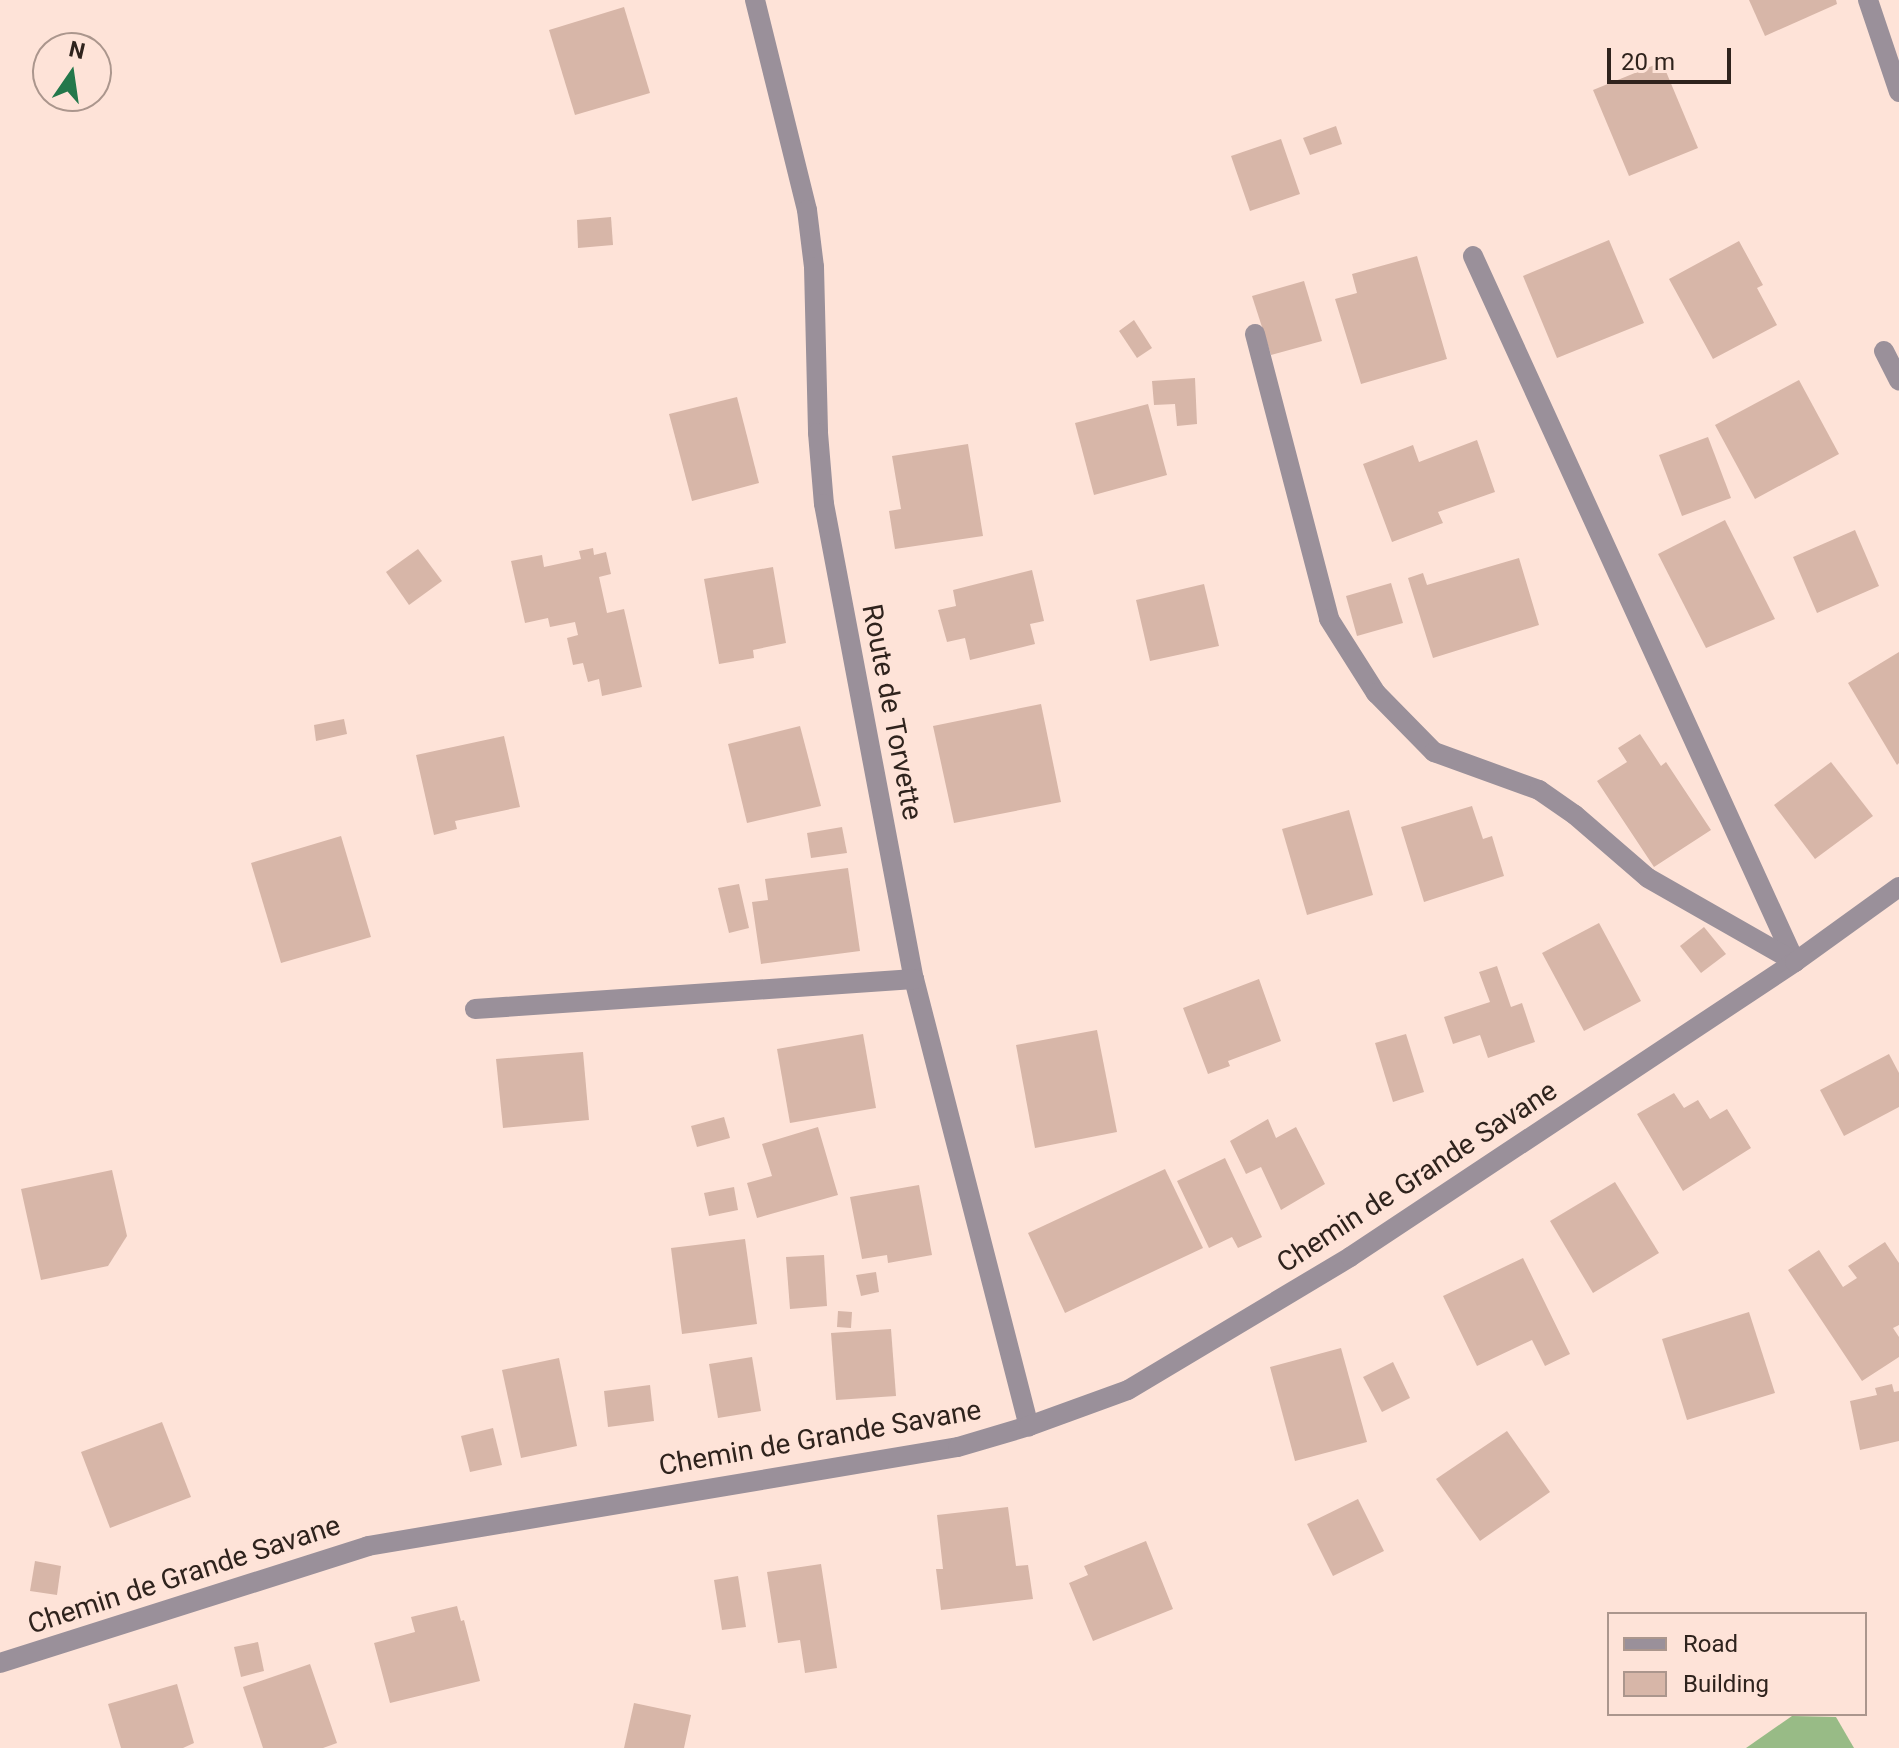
<!DOCTYPE html>
<style>
body{margin:0}
#map{position:relative;width:1899px;height:1748px;overflow:hidden;background:#fee3d8;font-family:Roboto,sans-serif}
div>[style]{position:absolute}
.forest>*{inset:0;background:#98bb86}
.building>*{inset:0;background:#d7b6a8}
.minor>*{height:20px;margin:-10px;padding:0 10px;transform-origin:10px;border-radius:10px;background:#9a909a}
span{translate:-50% -50%;white-space:nowrap;text-align:center;line-height:1.15;-webkit-text-stroke:7px #fee3d8;paint-order:stroke}
.street-label{font-size:28px;color:#2f231d}
.legend{position:absolute;left:1607px;top:1612px;width:260px;height:104px;box-sizing:border-box;background:#fee3d8;border:2px solid #ab968d;margin:0;padding:10px 14px;list-style:none;font-size:24px;color:#2f231d}
.legend li{display:flex;align-items:center;gap:16px;height:40px}
.legend b{width:40px;border:2px solid #ab968d}
.north{position:absolute;left:32px;top:32px;width:80px;height:80px;box-sizing:border-box;background:#fee3d8;border:2px solid #ab968d;border-radius:50%;rotate:13deg;font-size:22px;font-weight:700;line-height:32px;text-align:center;color:#2f231d}
.north::after{content:'';display:block;margin:auto;width:28px;height:36px;background:#23784b;clip-path:polygon(50% 0,100% 100%,50% 72%,0 100%)}
.scale{position:absolute;left:1607px;top:48px;width:124px;height:36px;box-sizing:border-box;border:4px solid #2f231d;border-top:0;padding-left:10px;font-size:24px;line-height:28px;white-space:nowrap;color:#2f231d;-webkit-text-stroke:6px #fee3d8;paint-order:stroke}
</style>
<div id="map">
<div class="forest">
<i style="clip-path:polygon(1792px 1716px,1836px 1717px,1854px 1748px,1746px 1748px)"></i>
</div>
<div class="building">
<i style="clip-path:polygon(1749px 0,1836px 0,1837px 4px,1765px 36px)"></i>
<i style="clip-path:polygon(624px 7px,650px 93px,575px 115px,549px 30px)"></i>
<i style="clip-path:polygon(1662px 62px,1698px 148px,1629px 176px,1593px 90px)"></i>
<i style="clip-path:polygon(1336px 126px,1342px 144px,1310px 155px,1303px 138px)"></i>
<i style="clip-path:polygon(1281px 139px,1300px 194px,1250px 211px,1231px 156px)"></i>
<i style="clip-path:polygon(611px 217px,613px 245px,578px 248px,577px 220px)"></i>
<i style="clip-path:polygon(1609px 240px,1644px 323px,1557px 358px,1523px 276px)"></i>
<i style="clip-path:polygon(1739px 241px,1763px 285px,1757px 288px,1777px 325px,1713px 359px,1669px 279px)"></i>
<i style="clip-path:polygon(1417px 256px,1447px 359px,1361px 384px,1335px 299px,1357px 293px,1352px 274px)"></i>
<i style="clip-path:polygon(1304px 281px,1322px 341px,1271px 355px,1252px 296px)"></i>
<i style="clip-path:polygon(1134px 320px,1152px 348px,1137px 358px,1119px 331px)"></i>
<i style="clip-path:polygon(1195px 378px,1197px 424px,1177px 426px,1175px 404px,1154px 405px,1152px 381px)"></i>
<i style="clip-path:polygon(1799px 380px,1839px 454px,1755px 499px,1715px 425px)"></i>
<i style="clip-path:polygon(737px 397px,759px 483px,692px 501px,669px 414px)"></i>
<i style="clip-path:polygon(1148px 404px,1167px 475px,1094px 495px,1075px 423px)"></i>
<i style="clip-path:polygon(1708px 437px,1731px 498px,1682px 516px,1659px 455px)"></i>
<i style="clip-path:polygon(1477px 440px,1495px 492px,1438px 512px,1443px 523px,1392px 542px,1363px 464px,1413px 445px,1419px 462px)"></i>
<i style="clip-path:polygon(968px 444px,983px 536px,895px 549px,889px 511px,901px 509px,892px 456px)"></i>
<i style="clip-path:polygon(1725px 520px,1775px 619px,1706px 648px,1658px 554px)"></i>
<i style="clip-path:polygon(1855px 530px,1879px 586px,1817px 613px,1793px 557px)"></i>
<i style="clip-path:polygon(593px 548px,594px 555px,606px 552px,611px 574px,599px 577px,607px 613px,624px 609px,642px 687px,602px 696px,599px 679px,588px 682px,583px 663px,573px 665px,567px 638px,578px 635px,575px 622px,550px 627px,548px 618px,525px 623px,511px 561px,542px 555px,544px 567px,581px 559px,579px 551px)"></i>
<i style="clip-path:polygon(418px 549px,442px 581px,409px 605px,386px 572px)"></i>
<i style="clip-path:polygon(1519px 558px,1539px 625px,1433px 658px,1408px 578px,1423px 573px,1427px 585px)"></i>
<i style="clip-path:polygon(773px 567px,786px 643px,753px 650px,754px 658px,719px 664px,704px 579px)"></i>
<i style="clip-path:polygon(1032px 570px,1044px 621px,1030px 624px,1035px 644px,970px 660px,965px 638px,947px 642px,938px 610px,956px 606px,953px 590px)"></i>
<i style="clip-path:polygon(1391px 583px,1403px 623px,1357px 636px,1346px 596px)"></i>
<i style="clip-path:polygon(1204px 584px,1219px 646px,1150px 661px,1136px 600px)"></i>
<i style="clip-path:polygon(1899px 652px,1899px 763px,1897px 765px,1848px 683px)"></i>
<i style="clip-path:polygon(1041px 704px,1061px 802px,954px 823px,933px 726px)"></i>
<i style="clip-path:polygon(344px 719px,347px 734px,316px 741px,314px 725px)"></i>
<i style="clip-path:polygon(800px 726px,821px 806px,747px 823px,728px 744px)"></i>
<i style="clip-path:polygon(1640px 734px,1661px 766px,1666px 762px,1711px 830px,1654px 867px,1597px 781px,1627px 762px,1618px 748px)"></i>
<i style="clip-path:polygon(504px 736px,520px 807px,455px 821px,457px 829px,434px 835px,416px 755px)"></i>
<i style="clip-path:polygon(1831px 762px,1873px 816px,1815px 859px,1774px 805px)"></i>
<i style="clip-path:polygon(1472px 806px,1483px 839px,1492px 836px,1504px 876px,1424px 902px,1401px 827px)"></i>
<i style="clip-path:polygon(1349px 810px,1373px 895px,1307px 915px,1282px 829px)"></i>
<i style="clip-path:polygon(842px 827px,847px 853px,811px 858px,807px 833px)"></i>
<i style="clip-path:polygon(341px 836px,371px 937px,281px 963px,251px 863px)"></i>
<i style="clip-path:polygon(848px 868px,860px 951px,761px 964px,752px 902px,768px 900px,765px 879px)"></i>
<i style="clip-path:polygon(739px 884px,749px 928px,729px 933px,718px 888px)"></i>
<i style="clip-path:polygon(1599px 923px,1641px 1001px,1584px 1031px,1542px 953px)"></i>
<i style="clip-path:polygon(1704px 927px,1726px 954px,1701px 973px,1680px 946px)"></i>
<i style="clip-path:polygon(1497px 966px,1511px 1007px,1522px 1003px,1535px 1042px,1488px 1058px,1480px 1035px,1453px 1044px,1444px 1017px,1490px 1002px,1479px 972px)"></i>
<i style="clip-path:polygon(1259px 979px,1281px 1041px,1228px 1061px,1230px 1066px,1208px 1074px,1183px 1008px)"></i>
<i style="clip-path:polygon(1097px 1030px,1117px 1132px,1035px 1148px,1016px 1045px)"></i>
<i style="clip-path:polygon(863px 1034px,876px 1108px,790px 1123px,777px 1049px)"></i>
<i style="clip-path:polygon(1406px 1034px,1424px 1092px,1393px 1102px,1375px 1043px)"></i>
<i style="clip-path:polygon(583px 1052px,589px 1120px,503px 1128px,496px 1059px)"></i>
<i style="clip-path:polygon(1889px 1054px,1899px 1073px,1899px 1107px,1844px 1136px,1820px 1090px)"></i>
<i style="clip-path:polygon(1674px 1093px,1684px 1108px,1698px 1100px,1710px 1119px,1727px 1109px,1751px 1148px,1683px 1191px,1637px 1114px)"></i>
<i style="clip-path:polygon(724px 1117px,730px 1138px,697px 1147px,691px 1126px)"></i>
<i style="clip-path:polygon(1268px 1119px,1276px 1138px,1296px 1127px,1325px 1184px,1281px 1210px,1261px 1167px,1246px 1174px,1230px 1141px)"></i>
<i style="clip-path:polygon(818px 1127px,838px 1195px,757px 1218px,747px 1183px,772px 1176px,762px 1144px)"></i>
<i style="clip-path:polygon(1225px 1158px,1262px 1237px,1238px 1248px,1232px 1237px,1209px 1248px,1177px 1181px)"></i>
<i style="clip-path:polygon(1165px 1169px,1203px 1248px,1065px 1313px,1028px 1233px)"></i>
<i style="clip-path:polygon(112px 1170px,127px 1236px,108px 1266px,41px 1280px,21px 1189px)"></i>
<i style="clip-path:polygon(1615px 1182px,1659px 1253px,1593px 1293px,1550px 1221px)"></i>
<i style="clip-path:polygon(919px 1185px,932px 1255px,888px 1263px,887px 1255px,862px 1259px,850px 1197px)"></i>
<i style="clip-path:polygon(734px 1187px,738px 1210px,709px 1216px,704px 1193px)"></i>
<i style="clip-path:polygon(745px 1239px,757px 1324px,682px 1334px,671px 1248px)"></i>
<i style="clip-path:polygon(1885px 1242px,1899px 1263px,1899px 1325px,1893px 1328px,1899px 1337px,1899px 1357px,1862px 1381px,1788px 1270px,1819px 1250px,1843px 1287px,1857px 1278px,1848px 1266px)"></i>
<i style="clip-path:polygon(824px 1255px,827px 1306px,790px 1309px,786px 1257px)"></i>
<i style="clip-path:polygon(1523px 1258px,1570px 1354px,1545px 1366px,1532px 1340px,1477px 1366px,1443px 1296px)"></i>
<i style="clip-path:polygon(876px 1272px,879px 1292px,861px 1296px,856px 1275px)"></i>
<i style="clip-path:polygon(838px 1311px,852px 1312px,851px 1328px,837px 1327px)"></i>
<i style="clip-path:polygon(1749px 1312px,1775px 1393px,1687px 1420px,1662px 1339px)"></i>
<i style="clip-path:polygon(891px 1329px,896px 1396px,836px 1400px,831px 1333px)"></i>
<i style="clip-path:polygon(1341px 1348px,1367px 1442px,1295px 1461px,1270px 1367px)"></i>
<i style="clip-path:polygon(752px 1357px,761px 1411px,718px 1418px,709px 1364px)"></i>
<i style="clip-path:polygon(559px 1358px,577px 1446px,521px 1458px,502px 1370px)"></i>
<i style="clip-path:polygon(1393px 1362px,1410px 1398px,1382px 1412px,1363px 1377px)"></i>
<i style="clip-path:polygon(1892px 1384px,1894px 1392px,1899px 1391px,1899px 1441px,1860px 1450px,1850px 1401px,1877px 1395px,1875px 1388px)"></i>
<i style="clip-path:polygon(650px 1385px,654px 1421px,608px 1427px,604px 1391px)"></i>
<i style="clip-path:polygon(162px 1422px,191px 1497px,110px 1528px,81px 1452px)"></i>
<i style="clip-path:polygon(493px 1428px,502px 1465px,470px 1472px,461px 1436px)"></i>
<i style="clip-path:polygon(1507px 1431px,1550px 1492px,1480px 1541px,1436px 1479px)"></i>
<i style="clip-path:polygon(1358px 1499px,1384px 1551px,1333px 1576px,1307px 1524px)"></i>
<i style="clip-path:polygon(1008px 1507px,1016px 1566px,1028px 1565px,1033px 1599px,941px 1610px,936px 1569px,943px 1569px,937px 1515px)"></i>
<i style="clip-path:polygon(1146px 1541px,1173px 1609px,1093px 1641px,1069px 1583px,1088px 1575px,1084px 1566px)"></i>
<i style="clip-path:polygon(35px 1561px,61px 1566px,57px 1595px,30px 1591px)"></i>
<i style="clip-path:polygon(821px 1564px,837px 1668px,805px 1673px,800px 1640px,778px 1643px,767px 1572px)"></i>
<i style="clip-path:polygon(738px 1576px,746px 1627px,722px 1630px,714px 1580px)"></i>
<i style="clip-path:polygon(457px 1606px,461px 1621px,464px 1620px,480px 1681px,390px 1703px,374px 1643px,415px 1632px,411px 1617px)"></i>
<i style="clip-path:polygon(258px 1642px,264px 1671px,241px 1677px,234px 1647px)"></i>
<i style="clip-path:polygon(310px 1664px,337px 1743px,323px 1748px,263px 1748px,243px 1687px)"></i>
<i style="clip-path:polygon(177px 1684px,194px 1743px,183px 1748px,121px 1748px,108px 1704px)"></i>
<i style="clip-path:polygon(634px 1703px,691px 1715px,684px 1748px,624px 1748px)"></i>
</div>
<div class="minor">
<i style="left:755px;top:0;width:216px;rotate:76.1deg"></i>
<i style="left:807px;top:210px;width:57px;rotate:83deg"></i>
<i style="left:814px;top:267px;width:166px;rotate:88.6deg"></i>
<i style="left:818px;top:433px;width:71px;rotate:85.2deg"></i>
<i style="left:824px;top:504px;width:483px;rotate:79.3deg"></i>
<i style="left:914px;top:979px;width:462px;rotate:75.6deg"></i>
<i style="left:1868px;top:0;width:97px;rotate:71.4deg"></i>
<i style="left:1473px;top:256px;width:776px;rotate:65.48deg"></i>
<i style="left:1255px;top:334px;width:294px;rotate:75.4deg"></i>
<i style="left:1329px;top:619px;width:88px;rotate:57.6deg"></i>
<i style="left:1376px;top:693px;width:83px;rotate:45.5deg"></i>
<i style="left:1434px;top:752px;width:112px;rotate:19.9deg"></i>
<i style="left:1539px;top:790px;width:44px;rotate:34.8deg"></i>
<i style="left:1575px;top:815px;width:96px;rotate:40.8deg"></i>
<i style="left:1648px;top:878px;width:169px;rotate:29.7deg"></i>
<i style="left:1884px;top:351px;width:33px;rotate:63deg"></i>
<i style="left:475px;top:1009px;width:440px;rotate:-3.9deg"></i>
<i style="left:0;top:1663px;width:386px;rotate:-17.6deg"></i>
<i style="left:368px;top:1546px;width:598px;rotate:-9.53deg"></i>
<i style="left:958px;top:1447px;width:74px;rotate:-16.5deg"></i>
<i style="left:1029px;top:1426px;width:105px;rotate:-20deg"></i>
<i style="left:1128px;top:1390px;width:259px;rotate:-30.9deg"></i>
<i style="left:1350px;top:1257px;width:534px;rotate:-33.54deg"></i>
<i style="left:1795px;top:962px;width:128px;rotate:-35.8deg"></i>
</div>
<div class="street-label">
<span style="left:892px;top:712px;rotate:79deg">Route de Torvette</span>
<span style="left:1417px;top:1177px;rotate:-33deg">Chemin de Grande Savane</span>
<span style="left:820px;top:1438px;rotate:-10deg">Chemin de Grande Savane</span>
<span style="left:184px;top:1575px;rotate:-18deg">Chemin de Grande Savane</span>
</div>
<ul class="legend">
<li><b style="height:10px;background:#9a909a"></b>Road</li>
<li><b style="height:22px;background:#d7b6a8"></b>Building</li>
</ul>
<div class="north">N</div>
<div class="scale">20 m</div>
</div>
